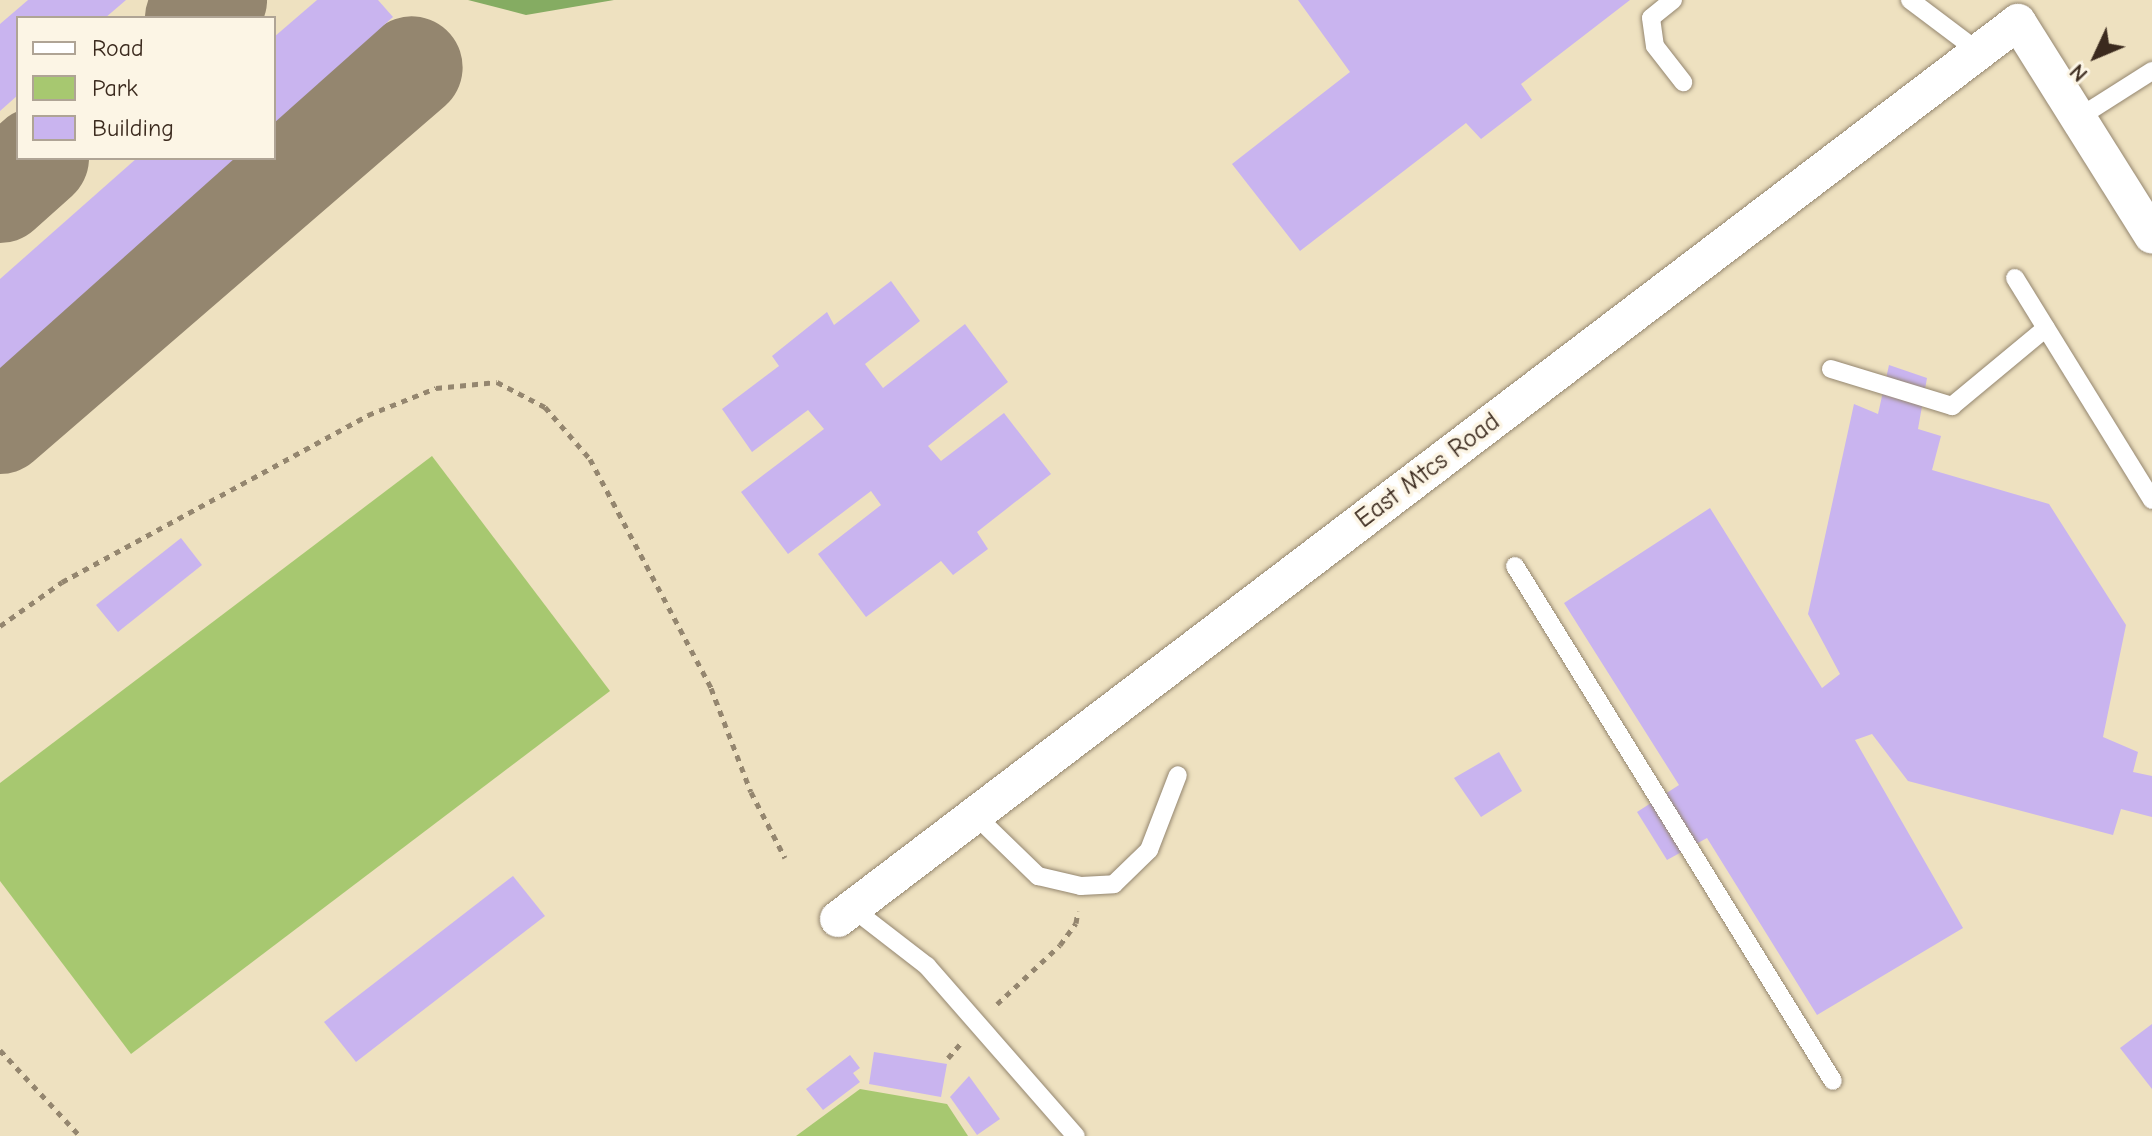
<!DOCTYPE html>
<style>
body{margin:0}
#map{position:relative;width:2152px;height:1136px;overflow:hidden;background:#eee1c0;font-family:"Comic Neue",sans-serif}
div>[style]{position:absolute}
.green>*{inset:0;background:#a7c870}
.forest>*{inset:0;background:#85ac62}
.taxiway>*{height:102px;margin:-51px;padding:0 51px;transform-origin:51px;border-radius:51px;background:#94866f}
.building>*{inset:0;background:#c9b4ef}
.path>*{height:5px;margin-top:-2.5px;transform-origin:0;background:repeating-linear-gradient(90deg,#94866f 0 6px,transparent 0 12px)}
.roads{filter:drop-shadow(0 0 2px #94866f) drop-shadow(0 0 2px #94866f)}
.service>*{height:18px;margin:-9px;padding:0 9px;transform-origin:9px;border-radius:9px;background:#fff}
.minor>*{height:36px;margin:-18px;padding:0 18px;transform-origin:18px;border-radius:18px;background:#fff}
span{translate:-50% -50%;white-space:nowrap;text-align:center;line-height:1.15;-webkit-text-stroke:7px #fcf5e5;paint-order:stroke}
.street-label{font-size:26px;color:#3b2a1e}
.legend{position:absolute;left:16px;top:16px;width:260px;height:144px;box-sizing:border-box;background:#fcf5e5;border:2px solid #afa495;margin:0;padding:10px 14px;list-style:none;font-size:24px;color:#3b2a1e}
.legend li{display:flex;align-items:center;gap:16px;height:40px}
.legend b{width:40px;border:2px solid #afa495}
.north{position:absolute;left:2056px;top:16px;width:80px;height:80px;-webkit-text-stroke:6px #fcf5e5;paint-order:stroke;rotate:226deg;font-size:22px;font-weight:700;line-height:32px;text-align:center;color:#3b2a1e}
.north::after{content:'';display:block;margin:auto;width:28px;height:36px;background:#3b2a1e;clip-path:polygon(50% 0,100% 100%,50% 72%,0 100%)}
</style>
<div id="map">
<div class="green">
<i style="clip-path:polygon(432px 456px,610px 691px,131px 1054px,0 881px,0 783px)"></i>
<i style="clip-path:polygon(860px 1089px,947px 1104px,968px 1136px,796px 1136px)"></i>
</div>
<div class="forest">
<i style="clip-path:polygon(468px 0,614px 0,526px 15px)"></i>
</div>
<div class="taxiway">
<i style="left:196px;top:18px;width:27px;rotate:-42deg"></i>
<i style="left:0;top:192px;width:51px;rotate:-41.8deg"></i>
<i style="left:0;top:423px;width:544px;rotate:-40.83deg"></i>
</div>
<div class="building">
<i style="clip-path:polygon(28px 0,126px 0,105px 18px,18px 18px,18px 95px,0 111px,0 24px)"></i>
<i style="clip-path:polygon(317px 0,378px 0,393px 17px,274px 123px,274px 37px)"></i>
<i style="clip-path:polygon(1298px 0,1630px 0,1521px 84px,1532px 100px,1481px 139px,1466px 123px,1300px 251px,1232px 164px,1350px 72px)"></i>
<i style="clip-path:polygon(137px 158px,235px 158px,0 368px,0 279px)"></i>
<i style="clip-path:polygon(891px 281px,920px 321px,865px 364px,883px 388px,965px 324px,1008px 382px,928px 446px,941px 461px,1004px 413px,1051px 474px,977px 532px,988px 549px,953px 575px,941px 561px,866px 617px,818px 554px,881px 505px,871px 491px,788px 554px,741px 492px,824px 429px,808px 410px,752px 452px,722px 409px,779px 366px,772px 356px,827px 312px,834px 325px)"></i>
<i style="clip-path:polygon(1889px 365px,1927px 378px,1918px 429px,1941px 436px,1932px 470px,2049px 504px,2126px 625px,2103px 737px,2138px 752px,2133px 772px,2152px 776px,2152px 817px,2121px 809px,2113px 835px,1908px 781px,1872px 734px,1855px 740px,1963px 928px,1817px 1015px,1707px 838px,1667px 860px,1637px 812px,1679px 785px,1564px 603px,1710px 508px,1822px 688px,1840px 674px,1808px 614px,1854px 404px,1878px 414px)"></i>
<i style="clip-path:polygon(181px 538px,202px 565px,118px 632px,96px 605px)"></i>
<i style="clip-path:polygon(1499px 752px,1522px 791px,1481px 817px,1454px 778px)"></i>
<i style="clip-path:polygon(513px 876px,545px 916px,356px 1062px,324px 1022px)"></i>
<i style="clip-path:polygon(2152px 1024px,2152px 1089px,2120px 1048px)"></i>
<i style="clip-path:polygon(874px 1052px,947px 1064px,941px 1097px,869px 1084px)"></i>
<i style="clip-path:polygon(850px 1055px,860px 1068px,853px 1073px,860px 1082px,823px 1110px,806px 1089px)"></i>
<i style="clip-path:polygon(969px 1076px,1000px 1119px,977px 1135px,950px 1097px)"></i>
</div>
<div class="path">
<i style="left:0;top:626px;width:76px;rotate:-35.4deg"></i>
<i style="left:62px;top:582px;width:349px;rotate:-28.6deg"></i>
<i style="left:368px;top:415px;width:73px;rotate:-21.7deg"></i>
<i style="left:436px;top:388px;width:61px;rotate:-5.6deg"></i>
<i style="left:497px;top:382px;width:54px;rotate:27.5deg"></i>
<i style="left:545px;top:407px;width:69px;rotate:49.1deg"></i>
<i style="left:590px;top:459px;width:259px;rotate:62.1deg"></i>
<i style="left:711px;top:688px;width:111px;rotate:69deg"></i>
<i style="left:751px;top:792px;width:74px;rotate:62.7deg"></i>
<i style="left:997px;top:1004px;width:86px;rotate:-43.1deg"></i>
<i style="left:1060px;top:945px;width:27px;rotate:-54deg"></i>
<i style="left:1076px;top:923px;width:12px;rotate:-81deg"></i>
<i style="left:0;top:1050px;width:117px;rotate:47.1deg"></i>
<i style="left:948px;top:1058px;width:18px;rotate:-49deg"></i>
</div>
<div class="roads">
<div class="service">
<i style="left:1673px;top:0;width:28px;rotate:141deg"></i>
<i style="left:1651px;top:18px;width:28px;rotate:82deg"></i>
<i style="left:1655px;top:46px;width:46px;rotate:52.1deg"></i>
<i style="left:1910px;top:0;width:86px;rotate:37deg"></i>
<i style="left:2078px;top:118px;width:88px;rotate:-32.4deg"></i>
<i style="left:2015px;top:278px;width:261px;rotate:58.3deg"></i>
<i style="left:1831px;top:369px;width:127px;rotate:17deg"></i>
<i style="left:1952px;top:406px;width:122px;rotate:-39.7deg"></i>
<i style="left:1515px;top:566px;width:605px;rotate:58.31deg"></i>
<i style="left:975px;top:815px;width:88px;rotate:44.1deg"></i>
<i style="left:1038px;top:876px;width:44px;rotate:13.1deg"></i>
<i style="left:1081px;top:886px;width:33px;rotate:-3deg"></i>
<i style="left:1114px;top:884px;width:49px;rotate:-44.2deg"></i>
<i style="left:1149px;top:850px;width:80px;rotate:-68.9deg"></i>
<i style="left:852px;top:908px;width:95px;rotate:37.7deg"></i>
<i style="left:927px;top:966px;width:226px;rotate:48.8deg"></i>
</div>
<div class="minor">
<i style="left:838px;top:919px;width:1482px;rotate:-37.24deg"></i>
<i style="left:2018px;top:22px;width:252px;rotate:57.9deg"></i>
</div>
</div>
<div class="street-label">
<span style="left:1428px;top:471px;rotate:-37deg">East Mtcs Road</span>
</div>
<ul class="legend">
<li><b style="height:10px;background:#fff"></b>Road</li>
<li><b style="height:22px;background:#a7c870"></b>Park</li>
<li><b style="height:22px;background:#c9b4ef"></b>Building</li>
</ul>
<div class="north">N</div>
</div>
